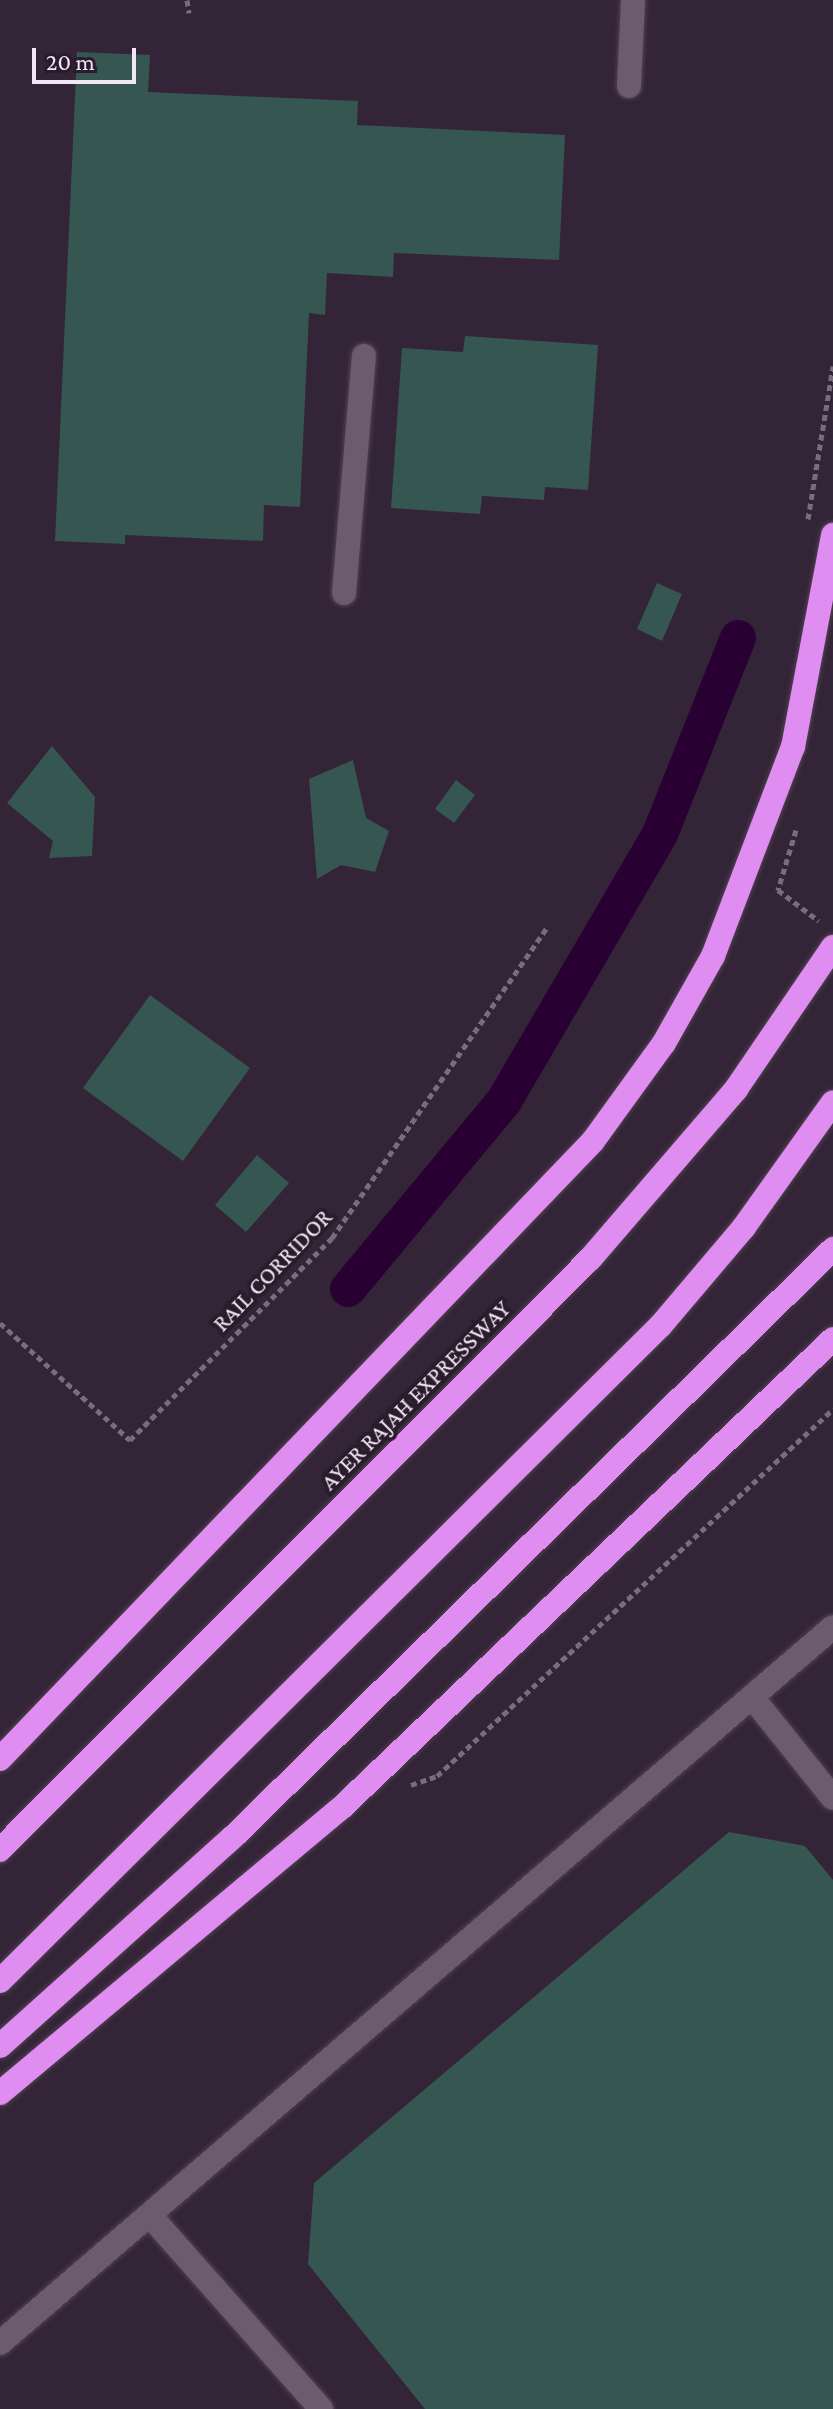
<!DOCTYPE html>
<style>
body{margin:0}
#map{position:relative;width:833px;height:2409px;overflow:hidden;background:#342437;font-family:"Crimson Pro",serif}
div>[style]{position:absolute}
.canal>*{height:36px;margin:-18px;padding:0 18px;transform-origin:18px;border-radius:18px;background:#290032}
.building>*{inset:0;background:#365651}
.path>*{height:5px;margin-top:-2.5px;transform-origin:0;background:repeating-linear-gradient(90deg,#7a6c7c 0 6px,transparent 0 10px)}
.roads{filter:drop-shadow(0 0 2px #4f4151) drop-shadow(0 0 2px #4f4151)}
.minor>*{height:24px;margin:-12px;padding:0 12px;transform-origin:12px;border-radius:12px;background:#6c5a6f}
.highway>*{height:24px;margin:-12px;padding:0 12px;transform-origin:12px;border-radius:12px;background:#e08df2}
.bridges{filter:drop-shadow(0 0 2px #4f4151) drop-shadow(0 0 2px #4f4151)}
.highway-bridge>*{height:24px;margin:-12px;padding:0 12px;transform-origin:12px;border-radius:12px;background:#e08df2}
span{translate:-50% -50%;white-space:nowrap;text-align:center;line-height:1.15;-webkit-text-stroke:8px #2a1b2d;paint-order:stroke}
.street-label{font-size:24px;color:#f2e7f4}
.scale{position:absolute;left:32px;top:48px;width:104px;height:36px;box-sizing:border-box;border:4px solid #f2e7f4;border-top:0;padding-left:10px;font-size:24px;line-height:28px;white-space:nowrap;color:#f2e7f4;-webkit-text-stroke:6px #2a1b2d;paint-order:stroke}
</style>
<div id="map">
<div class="canal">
<i style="left:348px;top:1289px;width:244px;rotate:-50.3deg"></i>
<i style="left:504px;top:1101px;width:309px;rotate:-59.7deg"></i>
<i style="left:660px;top:834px;width:211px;rotate:-68.3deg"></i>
</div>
<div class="building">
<i style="clip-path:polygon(77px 52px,150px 55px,148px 92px,358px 101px,357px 125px,565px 135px,559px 260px,394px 253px,393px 277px,327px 273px,325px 315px,309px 313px,300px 507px,264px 505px,263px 541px,125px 535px,125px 544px,55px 541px)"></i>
<i style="clip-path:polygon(465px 336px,598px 345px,588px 490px,545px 487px,544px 500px,482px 496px,480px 514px,391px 508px,402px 348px,463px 352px)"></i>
<i style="clip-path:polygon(657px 583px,682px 594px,662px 641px,637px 629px)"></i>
<i style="clip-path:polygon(52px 746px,95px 797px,92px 856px,49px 858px,53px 841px,7px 803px)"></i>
<i style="clip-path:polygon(353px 760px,366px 818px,389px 831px,375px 872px,341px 865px,317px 879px,309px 779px)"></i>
<i style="clip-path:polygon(456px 780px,475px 795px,454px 823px,435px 809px)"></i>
<i style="clip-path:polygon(150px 995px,250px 1068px,183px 1161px,83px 1088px)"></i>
<i style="clip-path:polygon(257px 1155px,289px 1183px,246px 1232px,215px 1205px)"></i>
<i style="clip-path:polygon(729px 1832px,805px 1846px,833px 1880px,833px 2409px,425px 2409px,308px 2264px,314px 2183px)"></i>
</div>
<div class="path">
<i style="left:187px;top:0;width:13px;rotate:81deg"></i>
<i style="left:808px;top:519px;width:155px;rotate:-80.7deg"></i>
<i style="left:796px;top:830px;width:63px;rotate:106.7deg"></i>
<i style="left:778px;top:890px;width:51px;rotate:37.1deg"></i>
<i style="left:0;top:1323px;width:175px;rotate:42deg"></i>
<i style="left:130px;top:1440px;width:286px;rotate:-45deg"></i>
<i style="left:332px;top:1238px;width:379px;rotate:-55.3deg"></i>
<i style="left:411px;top:1785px;width:28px;rotate:-19deg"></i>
<i style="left:437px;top:1776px;width:540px;rotate:-42.82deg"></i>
</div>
<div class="roads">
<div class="minor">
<i style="left:629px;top:86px;width:86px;rotate:-87.3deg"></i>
<i style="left:344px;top:593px;width:238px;rotate:-85.2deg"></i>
<i style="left:752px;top:1697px;width:129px;rotate:51.3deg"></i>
<i style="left:153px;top:2219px;width:254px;rotate:48.5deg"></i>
<i style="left:0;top:2343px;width:1098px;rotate:-40.68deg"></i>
</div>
<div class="highway">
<i style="left:0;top:1759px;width:856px;rotate:-46.18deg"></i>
<i style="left:593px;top:1141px;width:121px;rotate:-54.1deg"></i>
<i style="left:664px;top:1043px;width:100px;rotate:-60.6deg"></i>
<i style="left:713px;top:956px;width:224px;rotate:-69.1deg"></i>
<i style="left:793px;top:747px;width:216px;rotate:-79.3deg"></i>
<i style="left:0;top:1981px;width:931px;rotate:-44.78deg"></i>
<i style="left:661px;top:1325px;width:128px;rotate:-49.7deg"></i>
<i style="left:744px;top:1227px;width:153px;rotate:-54.5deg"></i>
<i style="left:0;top:2046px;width:314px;rotate:-41.9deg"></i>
<i style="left:234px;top:1836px;width:839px;rotate:-44.42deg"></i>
<i style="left:0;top:2093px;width:443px;rotate:-39.9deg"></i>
<i style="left:340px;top:1809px;width:681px;rotate:-43.63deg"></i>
</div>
</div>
<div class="bridges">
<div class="highway-bridge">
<i style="left:0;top:1850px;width:835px;rotate:-45.05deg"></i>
<i style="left:590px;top:1259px;width:224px;rotate:-49.3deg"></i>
<i style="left:736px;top:1089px;width:172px;rotate:-55.7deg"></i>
</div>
</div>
<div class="street-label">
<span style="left:272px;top:1270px;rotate:-46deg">RAIL CORRIDOR</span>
<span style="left:415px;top:1395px;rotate:-45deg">AYER RAJAH EXPRESSWAY</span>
</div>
<div class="scale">20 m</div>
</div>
